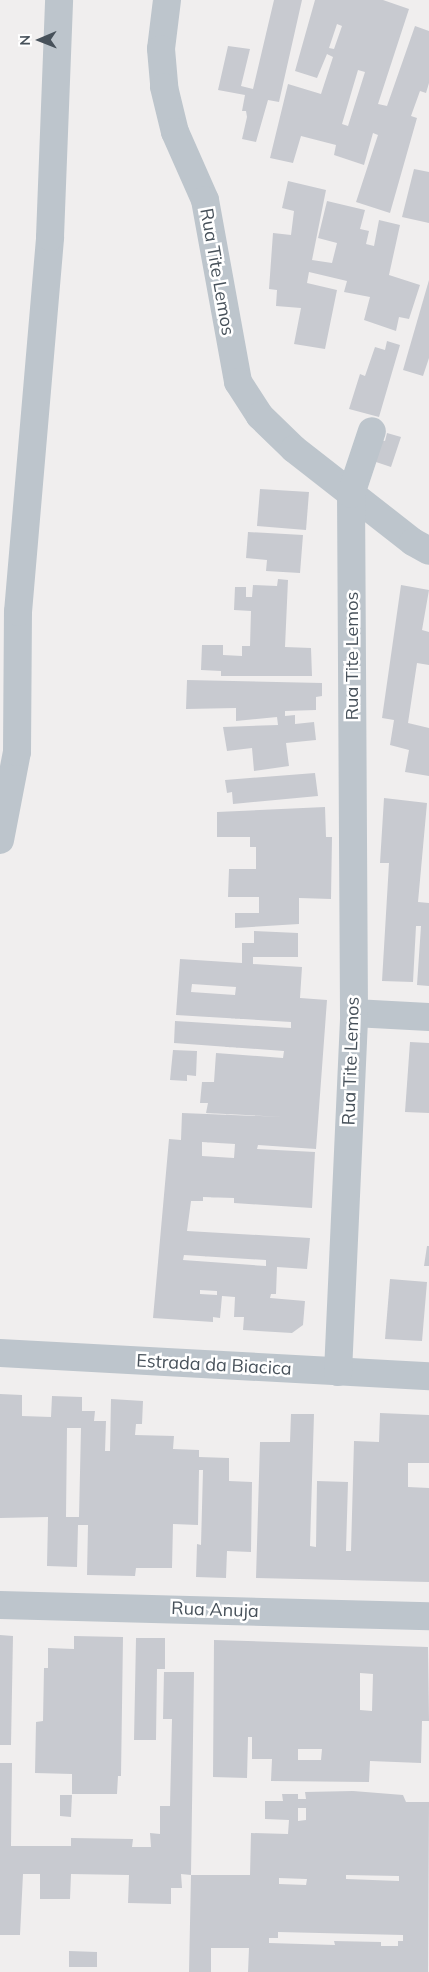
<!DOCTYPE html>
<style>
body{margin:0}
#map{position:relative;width:429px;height:1972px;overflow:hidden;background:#f0eeee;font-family:Mulish,sans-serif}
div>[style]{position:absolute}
.building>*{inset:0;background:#c8cad0}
.minor>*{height:28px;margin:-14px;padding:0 14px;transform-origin:14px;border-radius:14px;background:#bdc5cc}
span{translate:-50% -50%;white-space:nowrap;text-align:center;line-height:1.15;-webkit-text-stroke:5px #fff;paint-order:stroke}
.street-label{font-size:18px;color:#47515a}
.north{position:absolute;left:15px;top:15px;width:50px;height:50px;-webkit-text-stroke:4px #fff;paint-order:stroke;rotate:269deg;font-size:14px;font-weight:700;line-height:20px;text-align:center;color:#47515a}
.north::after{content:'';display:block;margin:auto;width:18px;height:22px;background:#47515a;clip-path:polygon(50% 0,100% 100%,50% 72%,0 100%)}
</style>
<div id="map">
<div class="building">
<i style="clip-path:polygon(274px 0,302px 0,279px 102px,268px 100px,256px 142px,242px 139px,247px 117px,246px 111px,242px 111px,245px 95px,218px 90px,228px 46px,250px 49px,241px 86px,253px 89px)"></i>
<i style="clip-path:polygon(evenodd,315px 0,383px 0,409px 9px,378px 104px,387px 106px,415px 26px,429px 31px,429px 83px,426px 93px,420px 91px,411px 116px,417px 118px,390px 213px,356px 202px,378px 135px,373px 133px,364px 165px,334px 155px,336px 145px,301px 136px,293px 163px,270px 158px,288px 84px,321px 94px,333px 57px,327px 54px,317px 78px,295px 71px,315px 0,337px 24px,342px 26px,334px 49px,329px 48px,337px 24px,315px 0,358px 70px,365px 72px,348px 126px,342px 124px,358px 70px)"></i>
<i style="clip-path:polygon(414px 169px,429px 172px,429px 223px,402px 217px)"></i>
<i style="clip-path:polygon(288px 181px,326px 190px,312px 260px,332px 263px,337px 243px,318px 238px,327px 201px,365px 210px,360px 229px,369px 231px,366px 244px,374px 246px,379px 220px,400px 225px,389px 275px,420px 285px,409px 319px,399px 317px,396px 331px,364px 320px,370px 297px,344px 292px,347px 281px,309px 272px,307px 283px,337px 290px,325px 349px,294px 344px,301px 308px,276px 306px,277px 290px,269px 289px,273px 233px,291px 235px,294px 211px,282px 208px)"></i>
<i style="clip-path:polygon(429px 280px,429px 358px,423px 376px,403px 370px)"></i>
<i style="clip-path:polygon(387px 341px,400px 345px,379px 417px,349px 409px,360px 374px,365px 376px,375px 347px,385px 350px)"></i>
<i style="clip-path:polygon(387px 433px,401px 437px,391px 467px,367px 459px,375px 439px,385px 441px)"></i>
<i style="clip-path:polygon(260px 489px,309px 492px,306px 530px,257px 526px)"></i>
<i style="clip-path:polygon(248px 532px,303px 535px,300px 573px,266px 571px,267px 560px,246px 558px)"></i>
<i style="clip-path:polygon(278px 579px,288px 580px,285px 647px,311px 648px,312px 676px,221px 676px,221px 671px,201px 670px,202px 645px,223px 645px,223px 655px,242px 656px,242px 646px,250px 646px,251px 611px,234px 610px,235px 587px,246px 587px,246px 597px,252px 597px,253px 585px,277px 586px)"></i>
<i style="clip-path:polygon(401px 585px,429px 590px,422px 630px,429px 632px,429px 665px,417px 663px,408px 723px,429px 728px,429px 776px,405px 772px,409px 750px,390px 745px,394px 720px,382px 718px)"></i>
<i style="clip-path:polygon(187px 680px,322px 683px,322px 696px,316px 697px,316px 710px,285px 711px,285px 716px,295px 715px,295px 724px,314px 722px,316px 740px,286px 743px,289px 766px,254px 771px,252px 748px,227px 751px,223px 727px,278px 725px,277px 717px,236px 721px,236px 708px,186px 709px)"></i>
<i style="clip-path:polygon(315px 773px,318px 796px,233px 804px,232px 792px,227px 793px,225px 780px)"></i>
<i style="clip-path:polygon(384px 798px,427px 803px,418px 902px,429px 903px,429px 986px,417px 985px,421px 926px,416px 926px,413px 982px,382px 981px,389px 863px,380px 863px)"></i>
<i style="clip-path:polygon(325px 807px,326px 837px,332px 837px,331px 899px,299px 898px,299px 924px,235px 928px,235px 913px,259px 913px,259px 897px,228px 897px,229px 869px,256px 869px,256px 847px,250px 847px,250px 837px,217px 837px,217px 812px)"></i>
<i style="clip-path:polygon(evenodd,254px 931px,298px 933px,298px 957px,253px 957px,253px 964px,302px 967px,300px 998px,327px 1000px,316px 1149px,258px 1145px,257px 1149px,315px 1152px,312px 1208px,234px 1203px,234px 1198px,203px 1197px,203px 1201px,191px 1201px,187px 1231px,310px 1238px,307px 1269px,277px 1267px,276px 1294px,271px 1294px,270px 1298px,305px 1301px,303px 1325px,292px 1333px,243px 1330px,244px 1317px,234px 1317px,235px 1297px,222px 1296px,220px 1318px,213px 1317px,213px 1322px,153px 1318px,169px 1139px,181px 1140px,182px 1113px,284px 1117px,206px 1113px,208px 1103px,200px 1103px,202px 1082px,214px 1082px,216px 1053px,283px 1058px,284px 1051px,174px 1043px,175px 1021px,291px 1028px,291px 1022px,176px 1015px,180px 959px,242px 963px,242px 943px,254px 943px,254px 931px,192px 984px,236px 987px,235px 995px,191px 992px,192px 984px,254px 931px,202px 1142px,235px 1144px,234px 1158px,202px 1156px,202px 1142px,254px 931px,184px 1255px,266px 1260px,266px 1266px,183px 1260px,184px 1255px,254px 931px,200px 1290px,217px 1291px,217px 1295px,200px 1294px,200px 1290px)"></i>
<i style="clip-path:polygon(410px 1042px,429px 1043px,429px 1113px,405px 1112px)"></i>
<i style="clip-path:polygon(173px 1050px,197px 1051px,196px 1076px,187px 1075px,187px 1081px,170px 1080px)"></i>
<i style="clip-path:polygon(427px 1246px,429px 1246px,429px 1266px,424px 1266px)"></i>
<i style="clip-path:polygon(390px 1279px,427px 1282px,422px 1341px,385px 1339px)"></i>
<i style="clip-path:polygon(evenodd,0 1394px,22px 1395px,22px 1416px,51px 1417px,52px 1396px,82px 1397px,82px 1411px,95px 1411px,94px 1421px,106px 1421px,105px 1451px,110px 1451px,111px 1399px,143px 1401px,142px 1424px,136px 1424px,135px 1435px,174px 1436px,173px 1449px,199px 1450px,199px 1457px,229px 1458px,229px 1481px,252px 1482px,251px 1552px,227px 1551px,226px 1578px,196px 1577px,197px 1544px,201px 1545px,203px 1470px,199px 1470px,198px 1525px,173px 1524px,172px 1568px,136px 1568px,135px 1576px,87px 1575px,88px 1525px,78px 1525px,77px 1567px,47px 1566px,48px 1517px,0 1518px,0 1394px,67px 1428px,81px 1428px,79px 1517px,66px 1517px,67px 1428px)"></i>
<i style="clip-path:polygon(380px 1413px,429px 1415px,429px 1463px,408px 1463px,408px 1487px,429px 1488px,429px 1582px,256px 1578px,260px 1442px,290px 1442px,291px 1414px,314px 1414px,310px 1546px,316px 1547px,317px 1481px,348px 1482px,346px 1551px,351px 1551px,354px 1441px,379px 1442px)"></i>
<i style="clip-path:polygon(0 1635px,13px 1636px,11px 1745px,0 1745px)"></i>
<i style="clip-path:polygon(74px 1636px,123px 1637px,121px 1776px,118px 1776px,117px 1794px,72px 1794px,72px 1774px,35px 1773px,36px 1722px,43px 1721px,44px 1668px,48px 1668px,48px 1648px,74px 1649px)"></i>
<i style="clip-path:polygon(136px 1638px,165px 1638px,165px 1669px,157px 1669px,156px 1740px,134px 1740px)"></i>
<i style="clip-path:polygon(evenodd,214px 1640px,428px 1647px,429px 1721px,422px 1721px,421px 1763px,370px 1761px,369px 1782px,271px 1781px,272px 1759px,252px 1759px,252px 1737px,248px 1737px,247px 1778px,213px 1777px,214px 1640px,360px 1673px,373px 1674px,372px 1711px,360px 1710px,360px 1673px,214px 1640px,298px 1749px,322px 1749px,321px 1760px,298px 1760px,298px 1749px)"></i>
<i style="clip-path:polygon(164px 1672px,194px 1672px,191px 1875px,181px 1874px,182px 1888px,171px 1888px,171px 1904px,128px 1903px,129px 1875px,71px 1874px,70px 1899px,40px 1899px,40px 1874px,23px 1874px,20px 1935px,0 1935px,0 1763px,12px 1763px,11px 1846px,71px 1846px,71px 1838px,133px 1839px,132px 1847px,151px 1847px,150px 1833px,160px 1834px,160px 1806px,170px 1806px,172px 1719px,163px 1719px)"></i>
<i style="clip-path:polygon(evenodd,353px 1791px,403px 1795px,406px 1802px,429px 1802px,428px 1972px,248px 1972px,249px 1948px,211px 1948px,211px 1972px,189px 1972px,191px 1875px,250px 1875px,251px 1833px,288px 1834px,289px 1820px,265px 1819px,265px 1801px,283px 1801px,282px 1794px,298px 1794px,298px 1799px,306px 1799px,305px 1792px,353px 1791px,298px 1808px,306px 1808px,306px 1820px,298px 1821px,298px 1808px,353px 1791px,346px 1875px,399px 1876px,399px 1881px,346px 1879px,346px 1875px,353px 1791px,279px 1878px,307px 1879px,306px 1885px,279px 1884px,279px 1878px,353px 1791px,278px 1932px,403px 1935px,403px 1941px,398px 1941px,398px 1946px,381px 1946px,381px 1942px,334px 1941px,335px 1945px,269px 1943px,269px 1938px,278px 1938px,278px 1932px)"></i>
<i style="clip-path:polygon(60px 1795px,72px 1795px,71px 1817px,60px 1816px)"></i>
<i style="clip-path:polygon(69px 1951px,97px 1952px,97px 1967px,69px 1967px)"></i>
</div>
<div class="minor">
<i style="left:167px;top:0;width:49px;rotate:97deg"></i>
<i style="left:161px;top:49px;width:38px;rotate:85deg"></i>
<i style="left:164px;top:87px;width:46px;rotate:76.3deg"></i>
<i style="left:175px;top:132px;width:74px;rotate:66.2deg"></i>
<i style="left:205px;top:200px;width:185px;rotate:79.7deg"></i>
<i style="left:238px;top:382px;width:40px;rotate:57.1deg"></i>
<i style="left:260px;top:416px;width:47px;rotate:44.1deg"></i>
<i style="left:294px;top:449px;width:151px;rotate:38deg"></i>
<i style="left:413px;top:542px;width:18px;rotate:29deg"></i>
<i style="left:0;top:840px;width:90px;rotate:-79.1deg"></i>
<i style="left:17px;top:752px;width:140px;rotate:-89.6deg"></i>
<i style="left:18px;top:612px;width:376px;rotate:-85.1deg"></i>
<i style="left:50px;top:237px;width:237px;rotate:-87.8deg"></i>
<i style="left:354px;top:1013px;width:75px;rotate:3.1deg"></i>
<i style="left:0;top:1353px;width:430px;rotate:3.1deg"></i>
<i style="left:338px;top:1372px;width:359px;rotate:-87.4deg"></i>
<i style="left:354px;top:1013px;width:519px;rotate:-90.33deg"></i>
<i style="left:351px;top:494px;width:66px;rotate:-71.6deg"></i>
<i style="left:0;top:1605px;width:429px;rotate:1.5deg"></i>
</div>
<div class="street-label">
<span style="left:217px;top:272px;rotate:80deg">Rua Tite Lemos</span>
<span style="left:352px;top:656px;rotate:-90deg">Rua Tite Lemos</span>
<span style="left:351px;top:1061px;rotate:-88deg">Rua Tite Lemos</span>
<span style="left:214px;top:1365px;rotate:3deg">Estrada da Biacica</span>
<span style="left:215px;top:1610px;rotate:2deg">Rua Anuja</span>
</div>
<div class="north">N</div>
</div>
